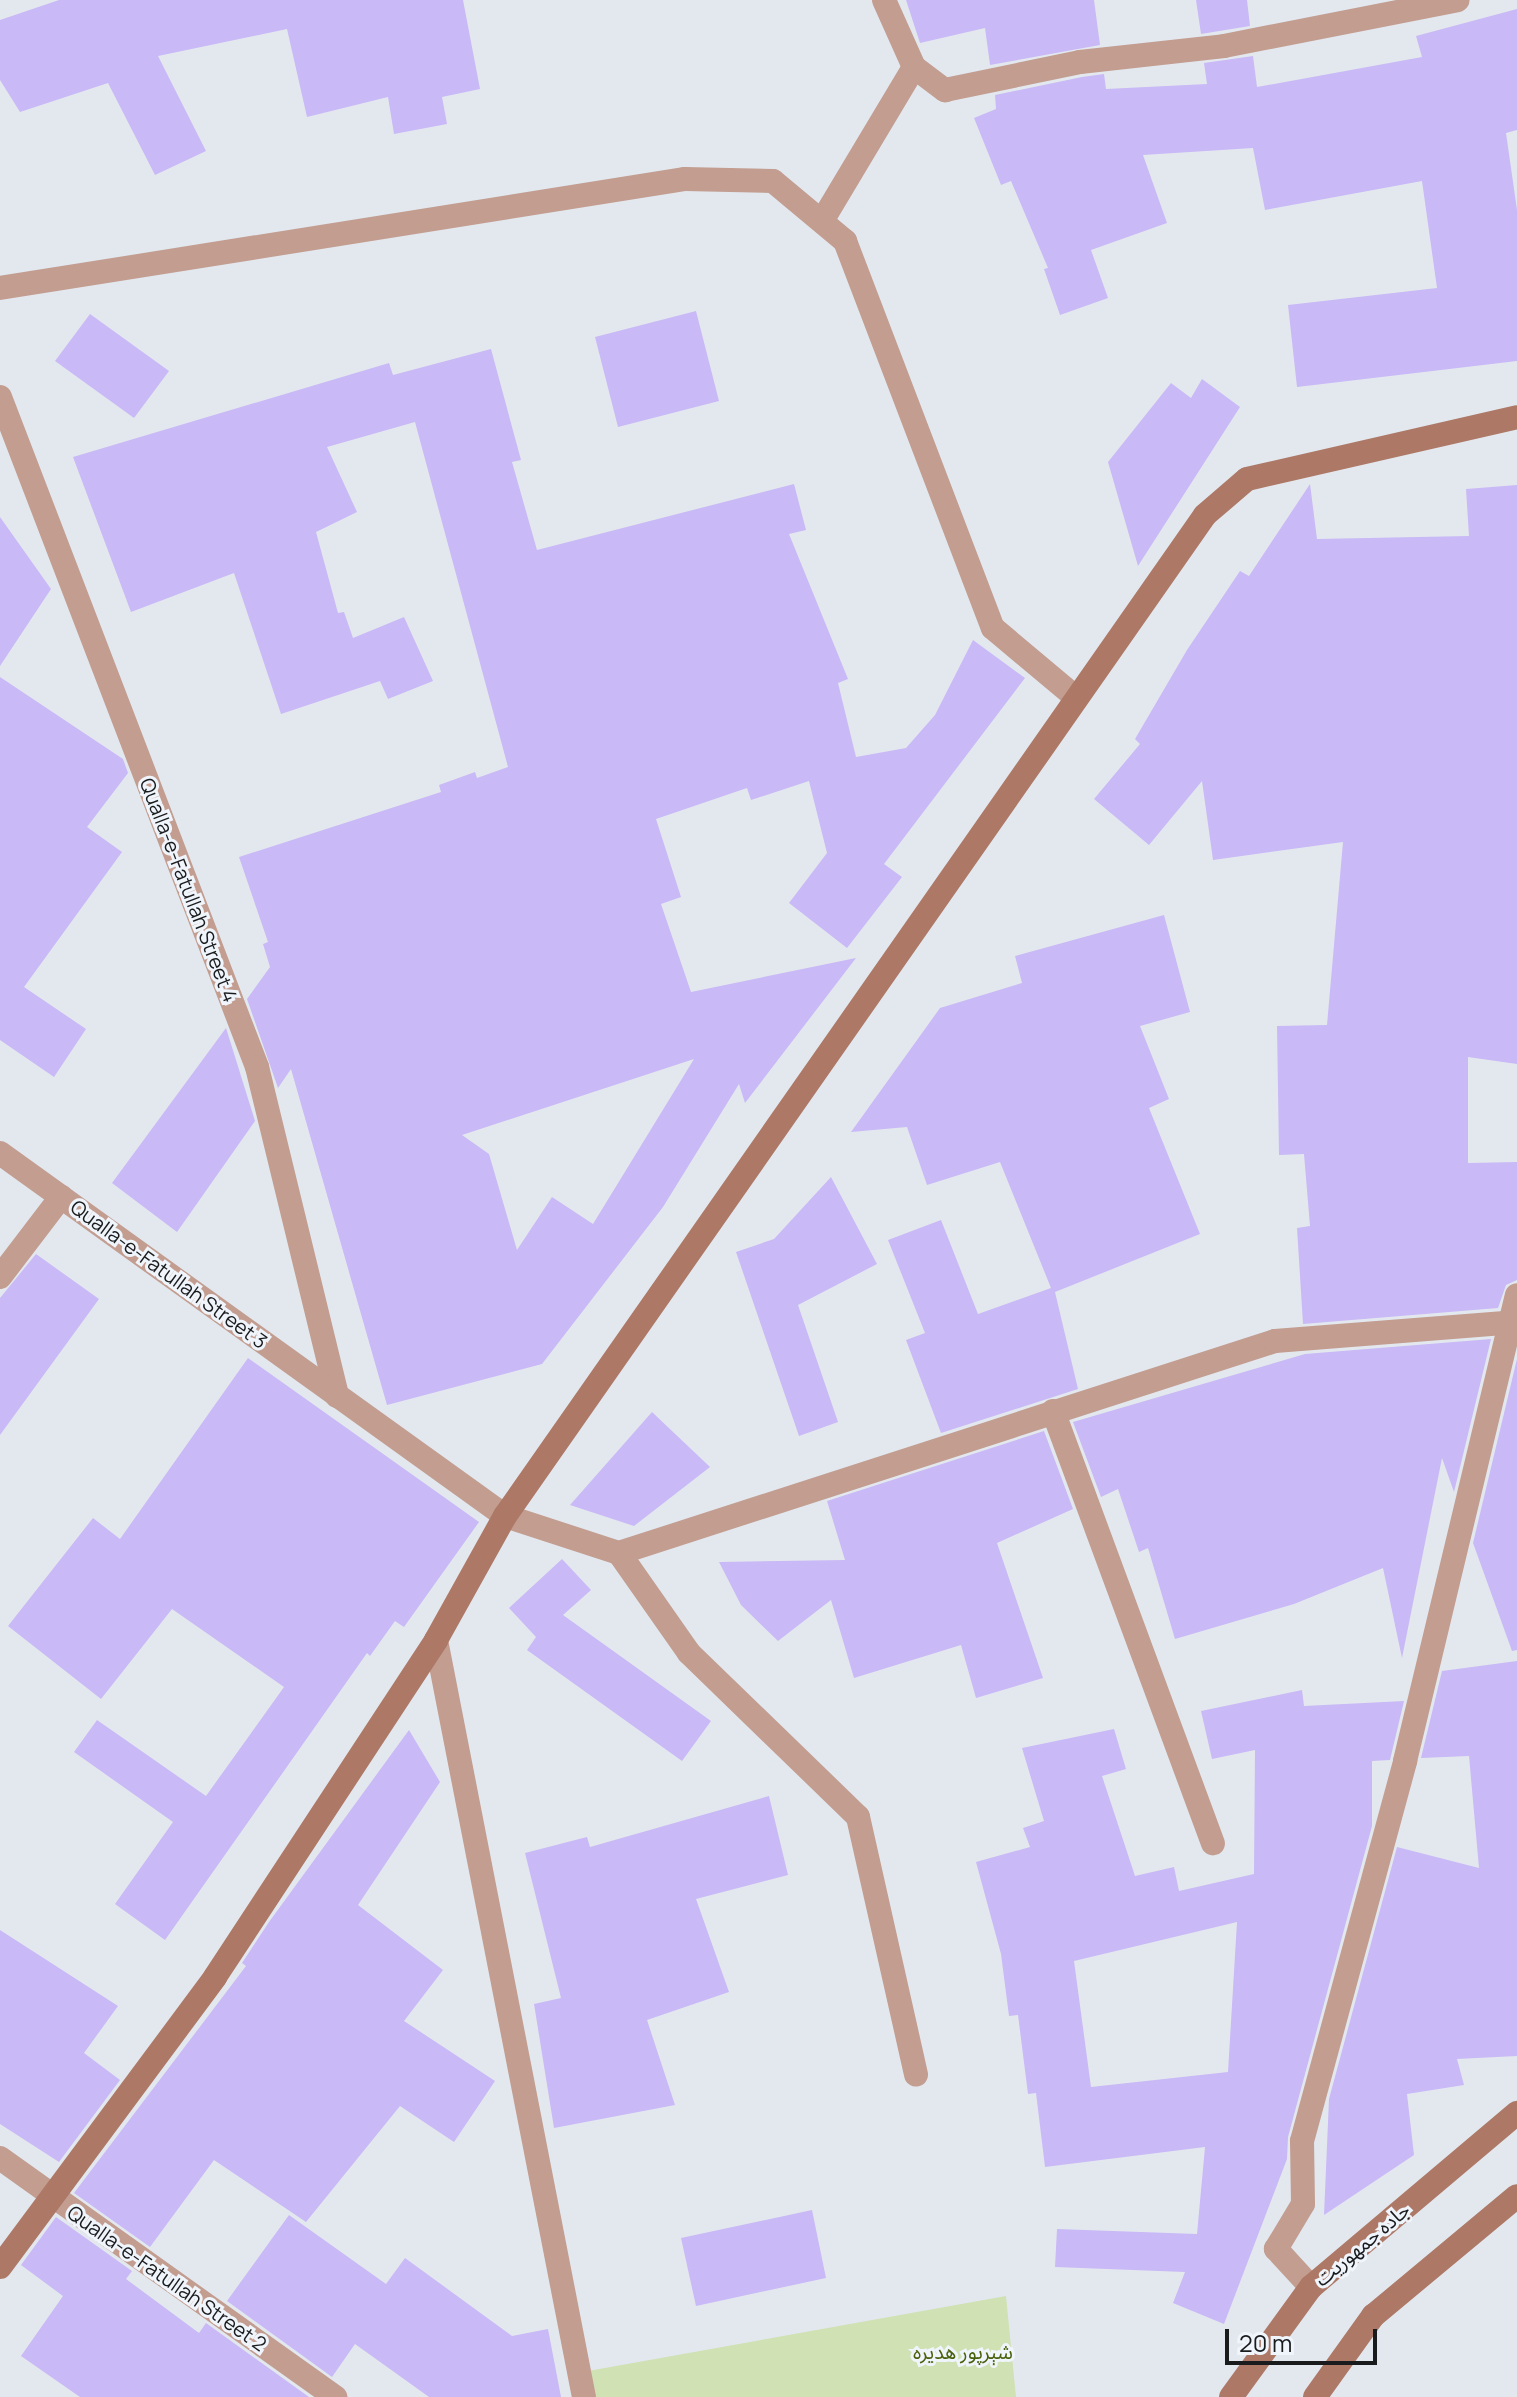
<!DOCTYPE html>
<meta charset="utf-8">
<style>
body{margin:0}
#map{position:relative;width:1517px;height:2397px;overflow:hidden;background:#e3e8ef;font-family:Manrope,"Noto Sans Arabic",sans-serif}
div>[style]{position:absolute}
.green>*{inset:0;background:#d0e1b3}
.building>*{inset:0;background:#c9b9f6}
.lane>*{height:24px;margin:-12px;padding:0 12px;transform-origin:12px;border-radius:12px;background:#c29d90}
.street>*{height:24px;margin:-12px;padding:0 12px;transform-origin:12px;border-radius:12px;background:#c29d90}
.secondary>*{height:24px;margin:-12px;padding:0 12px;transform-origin:12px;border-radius:12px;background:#ad7866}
span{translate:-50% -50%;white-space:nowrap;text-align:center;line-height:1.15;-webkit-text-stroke:6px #f0f5fc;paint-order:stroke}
.street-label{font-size:20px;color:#191b1d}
.park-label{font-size:20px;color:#4a610b}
.scale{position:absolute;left:1225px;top:2329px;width:152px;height:36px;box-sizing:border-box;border:4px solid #191b1d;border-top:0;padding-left:10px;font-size:24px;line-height:28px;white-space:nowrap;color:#191b1d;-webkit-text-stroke:6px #f0f5fc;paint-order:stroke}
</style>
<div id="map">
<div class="green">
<i style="clip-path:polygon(1006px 2296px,1016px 2397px,594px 2397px,588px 2371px)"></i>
</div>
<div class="building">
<i style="clip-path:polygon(59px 0,463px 0,480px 89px,442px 97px,447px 124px,394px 134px,388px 97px,307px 117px,287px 29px,158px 56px,206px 151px,155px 175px,108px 83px,20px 112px,0 80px,0 20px)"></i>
<i style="clip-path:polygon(906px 0,1094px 0,1100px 45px,990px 65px,985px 28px,920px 43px)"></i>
<i style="clip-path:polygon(1196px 0,1247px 0,1250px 26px,1201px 34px)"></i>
<i style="clip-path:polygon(1517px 9px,1517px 130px,1506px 133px,1517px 210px,1517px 361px,1297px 387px,1288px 305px,1437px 288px,1422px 181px,1265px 210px,1253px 148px,1143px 155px,1167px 223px,1091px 250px,1108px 298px,1060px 315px,1044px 269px,1048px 268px,1011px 181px,1001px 185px,974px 118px,996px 109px,995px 95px,1082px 77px,1104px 74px,1106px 89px,1207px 84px,1204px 63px,1253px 56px,1257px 87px,1422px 57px,1416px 36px)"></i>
<i style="clip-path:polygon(696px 311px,719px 401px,618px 427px,595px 337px)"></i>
<i style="clip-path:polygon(90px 314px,169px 371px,134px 418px,55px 361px)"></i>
<i style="clip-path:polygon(evenodd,491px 349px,521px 460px,512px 462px,537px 550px,794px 484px,806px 530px,789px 534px,848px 679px,838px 683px,856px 757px,906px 748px,935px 715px,973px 640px,1025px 678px,884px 864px,902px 877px,847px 948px,789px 903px,827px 853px,809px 781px,751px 800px,747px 788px,656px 819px,681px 897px,661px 904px,691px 992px,856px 958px,745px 1103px,739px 1084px,663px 1207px,542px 1364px,387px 1405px,291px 1069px,278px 1088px,247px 999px,270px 967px,263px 944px,268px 942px,239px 857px,441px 792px,439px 785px,475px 772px,477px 778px,508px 767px,415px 422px,327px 447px,357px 512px,316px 532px,338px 613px,344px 612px,353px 638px,404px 617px,433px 681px,388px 699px,380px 681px,281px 714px,234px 573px,131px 612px,73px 457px,389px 363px,393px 375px,491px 349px,694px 1059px,593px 1224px,552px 1197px,517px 1250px,489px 1154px,462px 1135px,694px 1059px)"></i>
<i style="clip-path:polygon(1202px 379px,1240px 407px,1138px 566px,1108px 462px,1171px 383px,1191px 398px)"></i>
<i style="clip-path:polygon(1310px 484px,1317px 539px,1469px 536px,1466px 489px,1517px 485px,1517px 1064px,1468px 1057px,1468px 1163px,1517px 1162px,1517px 1280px,1506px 1285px,1498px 1308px,1303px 1324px,1297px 1228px,1310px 1226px,1304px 1154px,1279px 1155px,1277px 1026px,1327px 1025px,1343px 842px,1213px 860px,1202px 781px,1149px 845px,1094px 799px,1140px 744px,1135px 739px,1187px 650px,1240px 571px,1249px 576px)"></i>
<i style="clip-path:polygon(0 517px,51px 589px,0 666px)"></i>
<i style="clip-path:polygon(0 677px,123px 759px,128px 773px,87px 827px,122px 852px,24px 987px,86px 1029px,54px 1077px,0 1040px)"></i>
<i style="clip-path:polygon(1164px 915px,1190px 1012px,1140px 1026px,1169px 1099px,1149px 1108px,1200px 1234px,1055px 1292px,1078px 1389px,941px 1433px,906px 1340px,925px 1333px,888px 1240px,941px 1220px,978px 1314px,1051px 1288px,1000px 1162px,927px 1185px,907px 1127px,851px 1132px,940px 1008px,1022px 983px,1015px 956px)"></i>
<i style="clip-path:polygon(226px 1028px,255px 1121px,177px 1232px,112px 1183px)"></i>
<i style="clip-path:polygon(831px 1177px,877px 1264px,798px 1305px,838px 1422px,799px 1436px,736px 1252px,774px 1239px)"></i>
<i style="clip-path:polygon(36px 1254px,99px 1299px,0 1435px,0 1298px)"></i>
<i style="clip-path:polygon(1491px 1339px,1454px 1492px,1442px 1458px,1402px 1658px,1383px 1568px,1294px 1604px,1175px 1639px,1148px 1548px,1139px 1552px,1118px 1489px,1101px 1497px,1073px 1422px,1305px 1354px)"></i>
<i style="clip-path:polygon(248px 1358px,479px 1522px,404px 1627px,395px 1621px,370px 1656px,367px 1653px,165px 1940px,115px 1904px,173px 1822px,74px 1752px,97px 1720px,206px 1796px,284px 1687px,172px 1609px,101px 1699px,8px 1626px,93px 1518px,120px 1539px)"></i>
<i style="clip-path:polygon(1517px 1359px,1517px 1650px,1512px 1651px,1473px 1543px)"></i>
<i style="clip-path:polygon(652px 1412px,710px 1467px,634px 1526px,570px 1505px)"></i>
<i style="clip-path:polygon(1044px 1431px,1073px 1509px,997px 1543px,1043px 1678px,976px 1698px,961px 1645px,854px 1678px,831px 1600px,778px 1641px,741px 1605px,719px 1562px,845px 1560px,827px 1501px)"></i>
<i style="clip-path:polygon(562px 1559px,591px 1590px,563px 1615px,711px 1721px,682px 1761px,527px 1650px,536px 1637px,509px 1608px)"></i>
<i style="clip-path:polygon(1517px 1661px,1517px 2056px,1457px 2059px,1464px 2085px,1407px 2094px,1414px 2155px,1324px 2215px,1329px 2099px,1397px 1847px,1479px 1868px,1469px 1756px,1421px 1758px,1442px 1671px)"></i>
<i style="clip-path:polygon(evenodd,1302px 1690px,1304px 1706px,1404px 1701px,1390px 1760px,1372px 1761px,1372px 1826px,1288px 2137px,1287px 2159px,1224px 2324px,1173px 2303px,1185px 2272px,1055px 2267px,1057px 2229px,1197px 2234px,1205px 2147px,1045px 2167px,1036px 2093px,1028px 2094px,1018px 2015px,1009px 2016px,1001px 1954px,976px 1862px,1030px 1847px,1023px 1828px,1044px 1821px,1022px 1748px,1114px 1729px,1126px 1769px,1102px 1776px,1135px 1876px,1174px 1867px,1179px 1891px,1254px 1874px,1255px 1750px,1212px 1759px,1201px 1711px,1302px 1690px,1237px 1922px,1228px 2072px,1091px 2087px,1074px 1961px,1237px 1922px)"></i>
<i style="clip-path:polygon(409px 1730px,440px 1782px,358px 1905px,443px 1970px,404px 2021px,495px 2081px,454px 2142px,400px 2106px,306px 2222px,214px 2160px,150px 2247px,74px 2193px,246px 1966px,242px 1963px,269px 1922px)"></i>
<i style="clip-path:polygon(769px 1796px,788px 1875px,696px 1899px,729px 1992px,647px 2020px,675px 2105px,554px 2128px,534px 2004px,561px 1998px,525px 1853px,587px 1837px,590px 1847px)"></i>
<i style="clip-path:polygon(0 1930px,118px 2006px,84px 2053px,120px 2080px,59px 2162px,0 2124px)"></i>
<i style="clip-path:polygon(812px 2210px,826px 2278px,696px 2306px,681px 2238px)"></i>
<i style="clip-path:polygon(289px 2215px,386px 2284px,405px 2258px,512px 2336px,548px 2329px,561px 2397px,429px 2397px,355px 2344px,332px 2377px,227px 2301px)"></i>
<i style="clip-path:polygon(56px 2217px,132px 2271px,126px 2279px,199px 2333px,206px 2323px,309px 2397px,80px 2397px,21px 2356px,63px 2296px,21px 2265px)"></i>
</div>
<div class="lane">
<i style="left:822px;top:221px;width:179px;rotate:-59.1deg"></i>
<i style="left:0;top:288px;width:694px;rotate:-9.04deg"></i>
<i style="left:685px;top:179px;width:88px;rotate:1.3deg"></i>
<i style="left:773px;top:181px;width:94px;rotate:39.8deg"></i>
<i style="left:845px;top:241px;width:414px;rotate:69.1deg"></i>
<i style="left:993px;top:628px;width:106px;rotate:40deg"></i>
</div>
<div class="street">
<i style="left:884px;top:0;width:73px;rotate:65.9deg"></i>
<i style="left:914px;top:67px;width:39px;rotate:37deg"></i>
<i style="left:945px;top:90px;width:138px;rotate:-11.7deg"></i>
<i style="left:1080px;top:62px;width:145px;rotate:-6.3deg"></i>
<i style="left:1224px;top:46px;width:238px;rotate:-11.1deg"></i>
<i style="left:0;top:397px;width:718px;rotate:69.01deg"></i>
<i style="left:257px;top:1067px;width:339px;rotate:76.3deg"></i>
<i style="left:0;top:1153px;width:622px;rotate:35.71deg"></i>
<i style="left:505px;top:1516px;width:120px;rotate:18deg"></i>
<i style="left:619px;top:1553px;width:689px;rotate:-17.91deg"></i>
<i style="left:1275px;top:1341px;width:243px;rotate:-4.5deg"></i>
<i style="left:0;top:1277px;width:101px;rotate:-52.7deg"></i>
<i style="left:1053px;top:1411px;width:461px;rotate:69.7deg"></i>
<i style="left:619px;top:1553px;width:122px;rotate:55deg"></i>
<i style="left:689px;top:1653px;width:235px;rotate:44.1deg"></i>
<i style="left:858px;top:1817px;width:264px;rotate:77.3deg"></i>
<i style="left:436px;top:1640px;width:771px;rotate:78.94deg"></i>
<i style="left:0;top:2158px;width:412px;rotate:35.5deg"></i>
<i style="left:1311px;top:2287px;width:52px;rotate:-132.6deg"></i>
<i style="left:1276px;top:2249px;width:52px;rotate:-59deg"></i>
<i style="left:1303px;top:2204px;width:63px;rotate:-90.9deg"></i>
<i style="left:1302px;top:2141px;width:394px;rotate:-74.8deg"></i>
<i style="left:1405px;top:1761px;width:479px;rotate:-76.5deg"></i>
</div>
<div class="secondary">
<i style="left:0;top:2267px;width:361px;rotate:-53.4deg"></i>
<i style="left:215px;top:1977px;width:403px;rotate:-56.7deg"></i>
<i style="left:436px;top:1640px;width:142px;rotate:-60.9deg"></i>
<i style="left:505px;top:1516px;width:1221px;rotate:-55.03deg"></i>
<i style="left:1205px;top:515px;width:55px;rotate:-40.6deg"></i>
<i style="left:1247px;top:479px;width:277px;rotate:-12.9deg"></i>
<i style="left:1231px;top:2397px;width:136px;rotate:-54deg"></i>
<i style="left:1311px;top:2287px;width:270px;rotate:-40.2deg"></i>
<i style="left:1315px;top:2397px;width:100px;rotate:-54.4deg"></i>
<i style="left:1373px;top:2316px;width:187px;rotate:-39.8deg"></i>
</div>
<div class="street-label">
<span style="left:189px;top:890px;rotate:69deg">Qualla-e-Fatullah Street 4</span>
<span style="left:169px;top:1274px;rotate:36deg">Qualla-e-Fatullah Street 3</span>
<span style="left:1362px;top:2244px;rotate:-40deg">جاده جمهوریت</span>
<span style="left:167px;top:2278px;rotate:35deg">Qualla-e-Fatullah Street 2</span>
</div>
<div class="park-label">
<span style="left:963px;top:2351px">شېرپور هديره</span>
</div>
<div class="scale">20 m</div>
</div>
